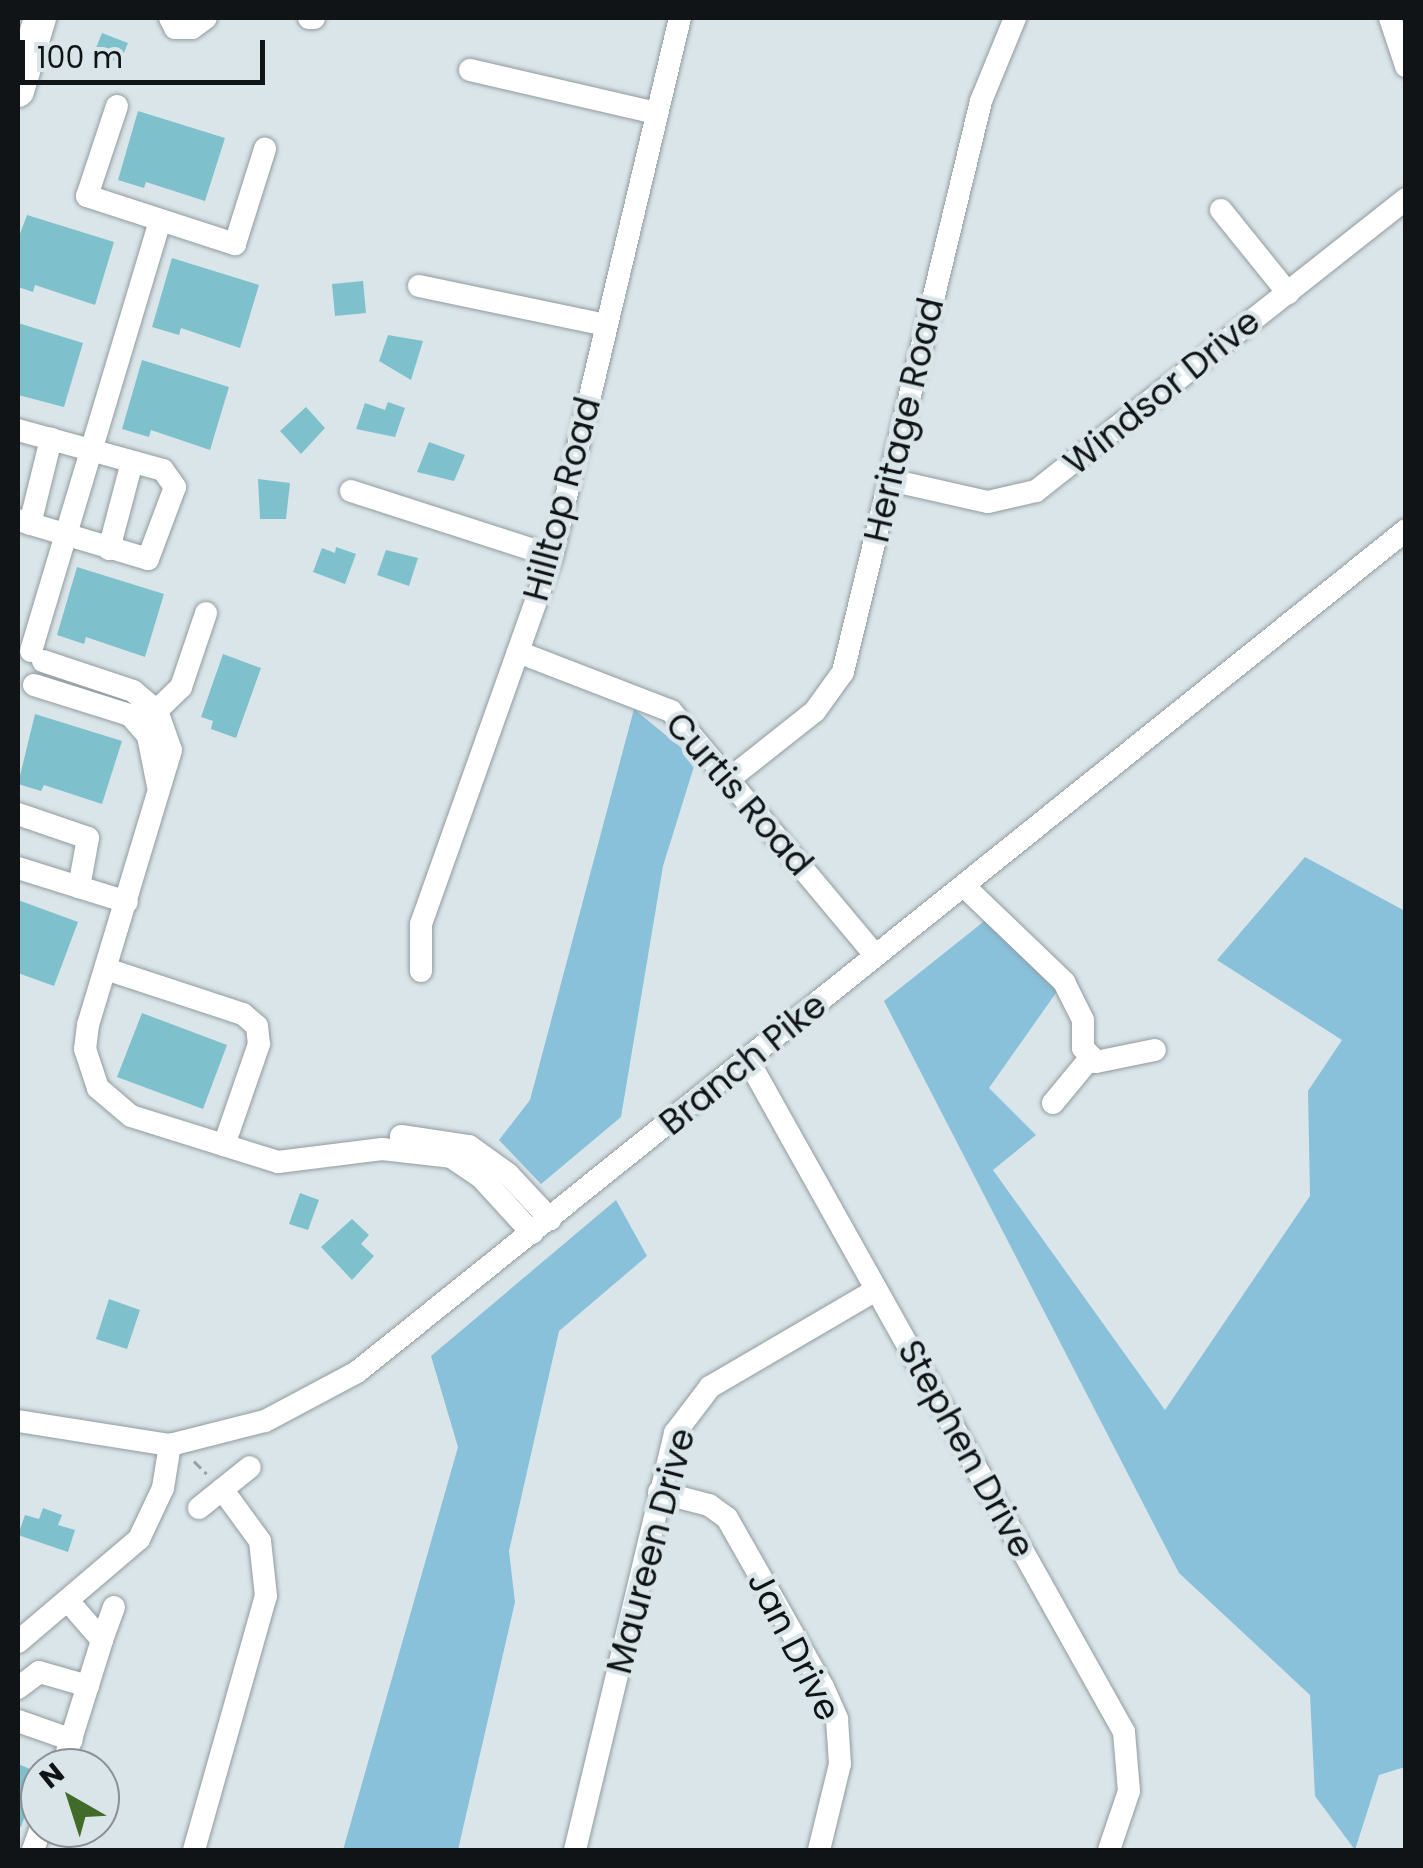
<!DOCTYPE html>
<style>
body{margin:0}
#map{position:relative;width:1423px;height:1868px;overflow:hidden;background:#dae5ea;font-family:Poppins,sans-serif}
div>[style]{position:absolute}
.green>*{inset:0;background:#89c0da}
.building>*{inset:0;background:#7ec1cd}
.path>*{height:2.5px;margin-top:-1.25px;transform-origin:0;background:repeating-linear-gradient(90deg,#99a1a5 0 10px,transparent 0 15px)}
.roads{filter:drop-shadow(0 0 2px #919ba0) drop-shadow(0 0 2px #919ba0)}
.minor>*{height:22px;margin:-11px;padding:0 11px;transform-origin:11px;border-radius:11px;background:#fff}
.highway>*{height:32px;margin:-16px;padding:0 16px;transform-origin:16px;border-radius:16px;background:#fff}
span{translate:-50% -50%;white-space:nowrap;text-align:center;line-height:1.15;-webkit-text-stroke:9px #dae5ea;paint-order:stroke}
.street-label{font-size:35px;color:#101416}
.frame{position:absolute;inset:0;border:20px solid #101416;pointer-events:none}
.north{position:absolute;left:20px;top:1748px;width:100px;height:100px;box-sizing:border-box;background:#dae5ea;border:2px solid #899195;border-radius:50%;rotate:321deg;font-size:28px;font-weight:700;line-height:40px;text-align:center;color:#101416}
.north::after{content:'';display:block;margin:auto;width:35px;height:45px;background:#416b28;clip-path:polygon(50% 0,100% 100%,50% 72%,0 100%)}
.scale{position:absolute;left:20px;top:40px;width:245px;height:45px;box-sizing:border-box;border:5px solid #101416;border-top:0;padding-left:12px;font-size:30px;line-height:35px;white-space:nowrap;color:#101416;-webkit-text-stroke:8px #dae5ea;paint-order:stroke}
</style>
<div id="map">
<div class="green">
<i style="clip-path:polygon(634px 709px,696px 760px,663px 866px,621px 1117px,541px 1184px,499px 1140px,530px 1100px)"></i>
<i style="clip-path:polygon(1305px 857px,1405px 911px,1405px 1767px,1379px 1775px,1355px 1850px,1315px 1796px,1310px 1695px,1179px 1573px,884px 1001px,992px 915px,1070px 973px,989px 1088px,1036px 1135px,993px 1170px,1165px 1410px,1310px 1196px,1308px 1091px,1342px 1040px,1217px 960px)"></i>
<i style="clip-path:polygon(616px 1200px,647px 1256px,559px 1331px,509px 1551px,515px 1602px,458px 1850px,343px 1850px,458px 1447px,431px 1356px)"></i>
</div>
<div class="building">
<i style="clip-path:polygon(102px 33px,128px 43px,120px 63px,94px 53px)"></i>
<i style="clip-path:polygon(138px 111px,225px 138px,205px 201px,146px 182px,144px 188px,118px 180px)"></i>
<i style="clip-path:polygon(27px 215px,114px 242px,95px 305px,35px 285px,33px 292px,18px 287px,18px 239px)"></i>
<i style="clip-path:polygon(172px 258px,259px 285px,240px 348px,181px 328px,179px 335px,152px 327px)"></i>
<i style="clip-path:polygon(363px 281px,366px 313px,335px 316px,332px 284px)"></i>
<i style="clip-path:polygon(18px 323px,83px 343px,64px 407px,18px 395px)"></i>
<i style="clip-path:polygon(388px 335px,423px 341px,411px 380px,379px 361px)"></i>
<i style="clip-path:polygon(142px 360px,229px 387px,210px 450px,151px 430px,149px 437px,122px 429px)"></i>
<i style="clip-path:polygon(388px 402px,405px 408px,395px 437px,356px 429px,365px 403px,385px 410px)"></i>
<i style="clip-path:polygon(306px 407px,325px 428px,301px 454px,280px 431px)"></i>
<i style="clip-path:polygon(429px 442px,465px 455px,454px 481px,417px 472px)"></i>
<i style="clip-path:polygon(258px 479px,290px 483px,286px 519px,260px 519px)"></i>
<i style="clip-path:polygon(336px 547px,356px 554px,345px 584px,313px 572px,322px 548px,335px 553px)"></i>
<i style="clip-path:polygon(386px 550px,418px 558px,409px 586px,377px 575px)"></i>
<i style="clip-path:polygon(77px 567px,164px 594px,145px 657px,86px 637px,84px 644px,57px 635px)"></i>
<i style="clip-path:polygon(223px 654px,261px 668px,236px 738px,211px 729px,213px 721px,201px 717px)"></i>
<i style="clip-path:polygon(35px 714px,122px 741px,102px 804px,44px 785px,41px 791px,18px 784px)"></i>
<i style="clip-path:polygon(18px 900px,78px 922px,54px 986px,18px 973px)"></i>
<i style="clip-path:polygon(142px 1013px,227px 1045px,203px 1109px,117px 1077px)"></i>
<i style="clip-path:polygon(300px 1193px,319px 1200px,308px 1230px,289px 1224px)"></i>
<i style="clip-path:polygon(352px 1219px,369px 1235px,361px 1244px,374px 1256px,352px 1280px,321px 1247px)"></i>
<i style="clip-path:polygon(109px 1299px,140px 1310px,127px 1349px,96px 1339px)"></i>
<i style="clip-path:polygon(43px 1508px,62px 1515px,58px 1525px,75px 1530px,68px 1552px,18px 1535px,25px 1515px,39px 1519px)"></i>
<i style="clip-path:polygon(18px 1764px,40px 1773px,21px 1827px,18px 1826px)"></i>
</div>
<div class="path">
<i style="left:194px;top:1461px;width:18px;rotate:45deg"></i>
</div>
<div class="roads">
<div class="minor">
<i style="left:170px;top:18px;width:11px;rotate:63deg"></i>
<i style="left:175px;top:28px;width:17px"></i>
<i style="left:192px;top:28px;width:17px;rotate:-36deg"></i>
<i style="left:309px;top:18px;width:5px"></i>
<i style="left:1390px;top:18px;width:51px;rotate:71.6deg"></i>
<i style="left:470px;top:70px;width:191px;rotate:13deg"></i>
<i style="left:117px;top:106px;width:95px;rotate:108.4deg"></i>
<i style="left:87px;top:196px;width:156px;rotate:18deg"></i>
<i style="left:235px;top:244px;width:100px;rotate:-72.5deg"></i>
<i style="left:1221px;top:210px;width:107px;rotate:51.1deg"></i>
<i style="left:419px;top:286px;width:191px;rotate:11.8deg"></i>
<i style="left:18px;top:430px;width:150px;rotate:15.4deg"></i>
<i style="left:163px;top:470px;width:21px;rotate:55deg"></i>
<i style="left:175px;top:487px;width:77px;rotate:110.6deg"></i>
<i style="left:148px;top:559px;width:136px;rotate:-163.3deg"></i>
<i style="left:890px;top:480px;width:100px;rotate:12.7deg"></i>
<i style="left:988px;top:502px;width:49px;rotate:-12.9deg"></i>
<i style="left:1036px;top:491px;width:471px;rotate:-38.3deg"></i>
<i style="left:351px;top:491px;width:211px;rotate:17.9deg"></i>
<i style="left:30px;top:524px;width:88px;rotate:-76.1deg"></i>
<i style="left:109px;top:549px;width:90px;rotate:-75.2deg"></i>
<i style="left:31px;top:651px;width:449px;rotate:-73.3deg"></i>
<i style="left:518px;top:652px;width:164px;rotate:21.1deg"></i>
<i style="left:671px;top:711px;width:319px;rotate:50.1deg"></i>
<i style="left:43px;top:661px;width:95px;rotate:18.4deg"></i>
<i style="left:133px;top:691px;width:31px;rotate:40deg"></i>
<i style="left:157px;top:711px;width:41px;rotate:70.3deg"></i>
<i style="left:171px;top:750px;width:287px;rotate:106.8deg"></i>
<i style="left:88px;top:1025px;width:24px;rotate:97deg"></i>
<i style="left:85px;top:1049px;width:41px;rotate:71.6deg"></i>
<i style="left:98px;top:1088px;width:43px;rotate:40.3deg"></i>
<i style="left:131px;top:1116px;width:154px;rotate:17.4deg"></i>
<i style="left:278px;top:1162px;width:105px;rotate:-7.1deg"></i>
<i style="left:382px;top:1149px;width:69px;rotate:6.6deg"></i>
<i style="left:451px;top:1157px;width:36px;rotate:34deg"></i>
<i style="left:481px;top:1177px;width:76px;rotate:47.7deg"></i>
<i style="left:34px;top:685px;width:101px;rotate:17.4deg"></i>
<i style="left:130px;top:715px;width:28px;rotate:49deg"></i>
<i style="left:148px;top:736px;width:51px;rotate:78.7deg"></i>
<i style="left:148px;top:719px;width:46px;rotate:-44.1deg"></i>
<i style="left:181px;top:687px;width:78px;rotate:-71.3deg"></i>
<i style="left:728px;top:780px;width:111px;rotate:-38.4deg"></i>
<i style="left:815px;top:711px;width:48px;rotate:-54.3deg"></i>
<i style="left:843px;top:672px;width:587px;rotate:-76.41deg"></i>
<i style="left:981px;top:101px;width:90px;rotate:-67.7deg"></i>
<i style="left:18px;top:814px;width:74px;rotate:18.9deg"></i>
<i style="left:88px;top:838px;width:50px;rotate:100.4deg"></i>
<i style="left:18px;top:868px;width:114px;rotate:17.3deg"></i>
<i style="left:964px;top:886px;width:139px;rotate:43.8deg"></i>
<i style="left:1064px;top:982px;width:42px;rotate:63.4deg"></i>
<i style="left:1083px;top:1020px;width:28px;rotate:90deg"></i>
<i style="left:1083px;top:1048px;width:19px;rotate:47deg"></i>
<i style="left:1096px;top:1062px;width:60px;rotate:-11.5deg"></i>
<i style="left:106px;top:969px;width:144px;rotate:18.2deg"></i>
<i style="left:243px;top:1014px;width:18px;rotate:41deg"></i>
<i style="left:257px;top:1026px;width:18px;rotate:84deg"></i>
<i style="left:259px;top:1044px;width:107px;rotate:109.1deg"></i>
<i style="left:421px;top:971px;width:47px;rotate:-90deg"></i>
<i style="left:421px;top:924px;width:391px;rotate:-70.4deg"></i>
<i style="left:552px;top:556px;width:553px;rotate:-76.62deg"></i>
<i style="left:748px;top:1060px;width:770px;rotate:60.77deg"></i>
<i style="left:1124px;top:1732px;width:59px;rotate:85.2deg"></i>
<i style="left:1129px;top:1791px;width:62px;rotate:108.7deg"></i>
<i style="left:1053px;top:1103px;width:60px;rotate:-50.4deg"></i>
<i style="left:401px;top:1136px;width:69px;rotate:8.4deg"></i>
<i style="left:469px;top:1146px;width:48px;rotate:35.7deg"></i>
<i style="left:508px;top:1174px;width:62px;rotate:47deg"></i>
<i style="left:18px;top:1421px;width:154px;rotate:9deg"></i>
<i style="left:170px;top:1445px;width:98px;rotate:-14.2deg"></i>
<i style="left:265px;top:1421px;width:104px;rotate:-28deg"></i>
<i style="left:357px;top:1372px;width:1345px;rotate:-38.75deg"></i>
<i style="left:659px;top:1492px;width:52px;rotate:14.6deg"></i>
<i style="left:709px;top:1505px;width:22px;rotate:36deg"></i>
<i style="left:727px;top:1518px;width:194px;rotate:60.4deg"></i>
<i style="left:823px;top:1687px;width:35px;rotate:66deg"></i>
<i style="left:837px;top:1719px;width:45px;rotate:86.2deg"></i>
<i style="left:840px;top:1764px;width:89px;rotate:103.7deg"></i>
<i style="left:199px;top:1508px;width:65px;rotate:-38.8deg"></i>
<i style="left:102px;top:1640px;width:35px;rotate:-70deg"></i>
<i style="left:18px;top:1642px;width:159px;rotate:-40.4deg"></i>
<i style="left:139px;top:1539px;width:56px;rotate:-64.8deg"></i>
<i style="left:163px;top:1488px;width:44px;rotate:-80.8deg"></i>
<i style="left:18px;top:1688px;width:26px;rotate:-37deg"></i>
<i style="left:39px;top:1672px;width:51px;rotate:15.9deg"></i>
<i style="left:18px;top:1721px;width:57px;rotate:19.4deg"></i>
<i style="left:62px;top:1768px;width:134px;rotate:-72.6deg"></i>
<i style="left:102px;top:1640px;width:52px;rotate:-131.1deg"></i>
<i style="left:33px;top:1850px;width:23px;rotate:-70deg"></i>
<i style="left:194px;top:1850px;width:264px;rotate:-74.2deg"></i>
<i style="left:266px;top:1596px;width:55px;rotate:-96.2deg"></i>
<i style="left:260px;top:1541px;width:64px;rotate:-126.2deg"></i>
<i style="left:575px;top:1850px;width:429px;rotate:-76.5deg"></i>
<i style="left:675px;top:1433px;width:58px;rotate:-52.7deg"></i>
<i style="left:710px;top:1387px;width:192px;rotate:-30.3deg"></i>
</div>
<div class="highway">
<i style="left:18px;top:91px;width:76px;rotate:-73.2deg"></i>
</div>
</div>
<div class="street-label">
<span style="left:1162px;top:392px;rotate:-39deg">Windsor Drive</span>
<span style="left:904px;top:420px;rotate:-77deg">Heritage Road</span>
<span style="left:562px;top:499px;rotate:-75deg">Hilltop Road</span>
<span style="left:739px;top:794px;rotate:49deg">Curtis Road</span>
<span style="left:743px;top:1064px;rotate:-39deg">Branch Pike</span>
<span style="left:966px;top:1449px;rotate:61deg">Stephen Drive</span>
<span style="left:651px;top:1551px;rotate:-75deg">Maureen Drive</span>
<span style="left:794px;top:1646px;rotate:63deg">Jan Drive</span>
</div>
<div class="frame"></div>
<div class="north">N</div>
<div class="scale">100 m</div>
</div>
